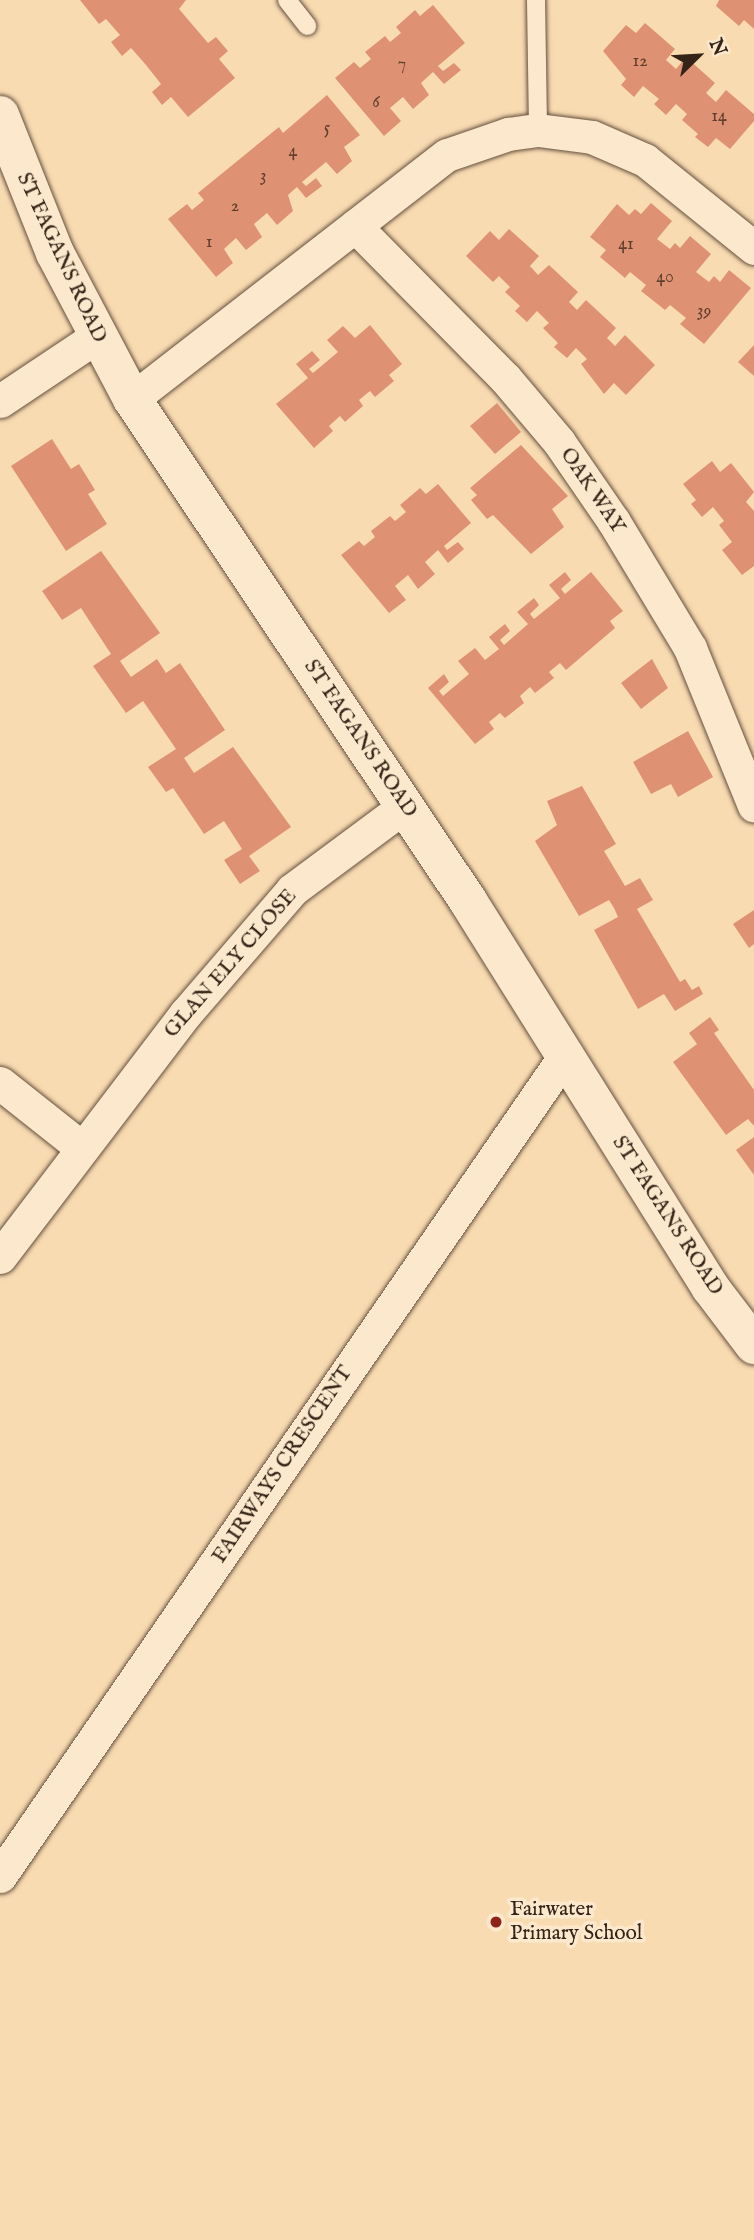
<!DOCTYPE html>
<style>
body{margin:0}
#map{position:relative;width:754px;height:2240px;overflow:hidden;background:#f9dbb2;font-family:"IM FELL English",serif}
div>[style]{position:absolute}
.building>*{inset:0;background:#df9273}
.roads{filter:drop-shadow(0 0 2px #65513e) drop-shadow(0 0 2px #65513e)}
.service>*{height:18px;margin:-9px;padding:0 9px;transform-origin:9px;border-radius:9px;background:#fbe8cd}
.minor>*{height:33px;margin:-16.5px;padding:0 16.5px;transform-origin:16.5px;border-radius:16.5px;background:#fbe8cd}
.tertiary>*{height:38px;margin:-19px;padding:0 19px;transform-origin:19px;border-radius:19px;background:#fbe8cd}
.dots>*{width:19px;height:19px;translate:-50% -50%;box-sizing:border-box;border:4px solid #fbe8cd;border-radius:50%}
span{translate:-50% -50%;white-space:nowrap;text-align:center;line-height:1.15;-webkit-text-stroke:7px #fbe8cd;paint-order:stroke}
.number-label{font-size:18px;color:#5f3f2e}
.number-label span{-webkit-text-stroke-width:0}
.street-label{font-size:21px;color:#342317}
.poi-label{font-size:21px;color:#342317}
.left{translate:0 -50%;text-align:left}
.north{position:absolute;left:663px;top:21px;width:70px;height:70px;-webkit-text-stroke:5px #fbe8cd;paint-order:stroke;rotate:66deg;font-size:19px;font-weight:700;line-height:28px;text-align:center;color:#342317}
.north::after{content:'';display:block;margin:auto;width:24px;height:32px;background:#342317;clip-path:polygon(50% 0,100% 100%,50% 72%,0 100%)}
</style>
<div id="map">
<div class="building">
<i style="clip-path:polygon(80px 0,186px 0,179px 9px,208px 43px,216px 37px,228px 51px,219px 59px,235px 78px,188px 117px,171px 97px,162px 105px,152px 92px,161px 84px,146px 65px,131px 48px,122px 56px,111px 42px,120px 35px,106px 19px,99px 24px)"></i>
<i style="clip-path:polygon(719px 0,754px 0,754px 29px,744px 20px,739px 26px,716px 6px)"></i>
<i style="clip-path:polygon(433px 5px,465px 43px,438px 66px,443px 71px,454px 63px,461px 70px,444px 84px,433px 72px,421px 83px,429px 95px,413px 109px,403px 97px,390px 108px,401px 121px,384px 136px,335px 78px,354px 62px,360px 68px,371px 59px,365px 52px,385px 36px,390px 42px,401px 33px,396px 27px,415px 10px,420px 16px)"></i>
<i style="clip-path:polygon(645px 23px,675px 49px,666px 60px,676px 69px,686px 57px,715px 83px,706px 93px,716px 102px,726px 90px,754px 114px,754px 121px,730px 149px,716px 138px,708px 147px,695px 137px,698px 134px,682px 120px,687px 114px,676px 104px,666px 115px,654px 104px,659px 99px,643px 86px,634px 97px,621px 85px,626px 79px,603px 51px,626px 25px,636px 33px)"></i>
<i style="clip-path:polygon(327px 95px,360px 135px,344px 147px,352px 161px,337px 174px,326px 162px,302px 182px,306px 186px,316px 178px,322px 186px,306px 198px,297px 187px,288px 195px,293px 211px,277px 225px,267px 213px,254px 224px,262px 237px,246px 250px,236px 238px,224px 249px,233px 263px,216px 277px,168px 219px,187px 204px,192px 210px,204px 200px,198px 193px,279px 127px,283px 133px)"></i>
<i style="clip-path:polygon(651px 203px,672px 221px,657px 239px,670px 249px,675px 243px,680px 248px,690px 236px,711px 254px,696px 272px,709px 282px,714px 276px,720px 282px,729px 270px,751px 288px,704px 344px,680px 324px,686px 318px,670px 305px,665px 310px,641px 291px,646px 285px,630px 272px,625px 278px,600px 257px,606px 250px,590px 237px,617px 204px,629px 215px,635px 209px,641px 214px)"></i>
<i style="clip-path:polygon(509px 229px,539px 256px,530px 266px,538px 275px,549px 265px,578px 292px,569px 302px,577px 310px,586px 300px,616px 328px,607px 338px,615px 346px,625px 335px,655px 365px,626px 395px,614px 383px,604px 394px,581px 364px,587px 359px,576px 348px,567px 358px,554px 347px,558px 343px,543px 328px,549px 323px,537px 311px,527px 322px,515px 311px,520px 306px,505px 292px,510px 287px,499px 276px,493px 282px,466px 256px,490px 231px,499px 240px)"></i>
<i style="clip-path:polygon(370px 325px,402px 364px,389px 375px,394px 381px,375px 397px,370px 391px,359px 400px,363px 406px,345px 422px,340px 416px,329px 426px,333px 431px,314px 448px,276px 404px,308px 378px,296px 364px,312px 351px,320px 360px,309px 369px,313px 373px,338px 352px,327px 340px,343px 326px,355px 338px)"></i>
<i style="clip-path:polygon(754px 345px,754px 376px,738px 362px)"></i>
<i style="clip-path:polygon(497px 403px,521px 432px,495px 454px,470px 426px)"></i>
<i style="clip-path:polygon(52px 439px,71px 469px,79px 464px,95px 490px,88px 494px,107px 524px,66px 551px,11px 466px)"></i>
<i style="clip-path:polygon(521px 445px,568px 496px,552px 509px,564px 527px,531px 554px,493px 515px,487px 519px,471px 500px,477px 495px,470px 488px)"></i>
<i style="clip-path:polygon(712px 461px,720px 472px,731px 463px,754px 492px,746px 502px,754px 511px,754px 566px,742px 575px,722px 550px,732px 542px,719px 525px,724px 521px,713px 507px,702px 517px,691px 504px,696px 500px,683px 484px)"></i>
<i style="clip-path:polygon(438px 484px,471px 523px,444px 546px,447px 550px,458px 542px,464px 549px,448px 563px,438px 550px,425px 562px,435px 574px,418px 589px,408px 575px,395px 586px,406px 600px,389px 613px,341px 555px,359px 541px,364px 546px,375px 537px,371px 531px,390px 516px,395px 521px,406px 512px,400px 505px,420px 488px,426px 494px)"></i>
<i style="clip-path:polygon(101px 551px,160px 633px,120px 661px,131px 677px,157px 659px,166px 673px,180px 663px,225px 730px,184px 758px,194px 773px,233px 747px,291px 827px,249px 856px,260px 871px,240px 884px,224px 860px,242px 849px,224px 821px,204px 834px,173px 788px,166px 792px,148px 767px,176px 749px,143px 701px,126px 713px,93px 666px,111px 654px,94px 628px,81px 608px,62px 620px,42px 591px)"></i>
<i style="clip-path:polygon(565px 572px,571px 580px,561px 589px,565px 594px,591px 572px,623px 611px,610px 621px,615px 628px,566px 670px,560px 663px,549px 672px,554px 678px,535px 693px,530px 687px,520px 696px,524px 703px,505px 718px,500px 713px,489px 722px,494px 729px,475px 744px,428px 688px,444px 674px,449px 682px,439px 691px,443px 696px,469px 674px,458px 661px,475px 648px,485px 660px,499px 649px,489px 637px,505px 624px,510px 631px,500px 640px,504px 645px,528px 624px,517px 612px,534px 598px,539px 605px,530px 614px,534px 619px,560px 598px,549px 585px)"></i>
<i style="clip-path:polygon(652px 659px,668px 688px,641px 709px,621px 683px)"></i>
<i style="clip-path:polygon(688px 731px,713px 777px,678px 797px,671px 784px,651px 794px,633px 762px)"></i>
<i style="clip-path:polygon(582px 786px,616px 844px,604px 851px,625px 886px,640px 878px,653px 900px,637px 909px,680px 982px,685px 979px,692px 990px,699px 986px,703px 994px,675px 1011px,664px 994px,638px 1009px,594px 930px,618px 917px,614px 908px,609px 900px,579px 916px,535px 841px,557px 825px,547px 801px)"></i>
<i style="clip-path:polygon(754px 910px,754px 944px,749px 948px,733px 924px)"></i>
<i style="clip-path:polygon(710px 1017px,719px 1030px,714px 1033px,754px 1090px,754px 1126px,748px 1119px,726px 1135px,673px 1062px,697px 1044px,689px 1033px)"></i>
<i style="clip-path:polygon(754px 1137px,754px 1175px,736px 1150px)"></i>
</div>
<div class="roads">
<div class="service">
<i style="left:287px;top:0;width:33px;rotate:52deg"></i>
<i style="left:536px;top:0;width:130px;rotate:89.1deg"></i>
</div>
<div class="minor">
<i style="left:355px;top:226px;width:214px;rotate:45.4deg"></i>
<i style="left:505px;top:378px;width:84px;rotate:49.8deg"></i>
<i style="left:559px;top:442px;width:97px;rotate:55.5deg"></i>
<i style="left:614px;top:522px;width:147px;rotate:58.9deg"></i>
<i style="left:690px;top:648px;width:170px;rotate:67.9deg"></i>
<i style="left:132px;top:399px;width:398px;rotate:-37.8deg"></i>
<i style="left:447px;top:155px;width:65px;rotate:-19deg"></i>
<i style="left:508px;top:134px;width:30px;rotate:-8deg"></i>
<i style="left:538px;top:130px;width:54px;rotate:7.4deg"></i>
<i style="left:592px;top:137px;width:58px;rotate:23.5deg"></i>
<i style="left:645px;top:160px;width:140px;rotate:38.9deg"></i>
<i style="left:0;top:401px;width:115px;rotate:-33.7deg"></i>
<i style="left:0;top:1083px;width:105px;rotate:38.4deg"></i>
<i style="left:0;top:1257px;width:307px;rotate:-52.7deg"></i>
<i style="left:186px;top:1013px;width:162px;rotate:-49.2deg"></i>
<i style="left:292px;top:890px;width:141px;rotate:-36.6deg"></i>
<i style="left:0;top:1876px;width:998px;rotate:-55.45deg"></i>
</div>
<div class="tertiary">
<i style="left:0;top:115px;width:149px;rotate:68.3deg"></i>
<i style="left:55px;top:253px;width:165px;rotate:62.2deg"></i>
<i style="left:132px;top:399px;width:604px;rotate:56.2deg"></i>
<i style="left:468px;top:901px;width:456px;rotate:57.9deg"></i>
<i style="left:710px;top:1287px;width:73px;rotate:52.8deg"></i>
</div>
</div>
<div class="dots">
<i style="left:496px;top:1922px;background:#8f2418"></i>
</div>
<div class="number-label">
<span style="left:640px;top:62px">12</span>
<span style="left:402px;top:65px">7</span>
<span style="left:376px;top:103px">6</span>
<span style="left:719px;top:117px">14</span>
<span style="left:327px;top:129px">5</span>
<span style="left:293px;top:152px">4</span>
<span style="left:263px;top:177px">3</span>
<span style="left:235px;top:207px">2</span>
<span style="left:209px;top:243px">1</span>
<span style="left:626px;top:245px">41</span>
<span style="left:665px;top:278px">40</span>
<span style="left:704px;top:312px">39</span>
</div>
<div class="street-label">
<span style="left:61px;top:258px;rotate:65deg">ST FAGANS ROAD</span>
<span style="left:592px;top:491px;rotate:56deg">OAK WAY</span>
<span style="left:360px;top:739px;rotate:56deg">ST FAGANS ROAD</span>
<span style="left:231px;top:964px;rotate:-49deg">GLAN ELY CLOSE</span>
<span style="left:667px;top:1216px;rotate:57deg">ST FAGANS ROAD</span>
<span style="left:283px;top:1465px;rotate:-56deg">FAIRWAYS CRESCENT</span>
</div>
<div class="poi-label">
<span class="left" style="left:510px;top:1922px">Fairwater<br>Primary School</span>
</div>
<div class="north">N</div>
</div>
